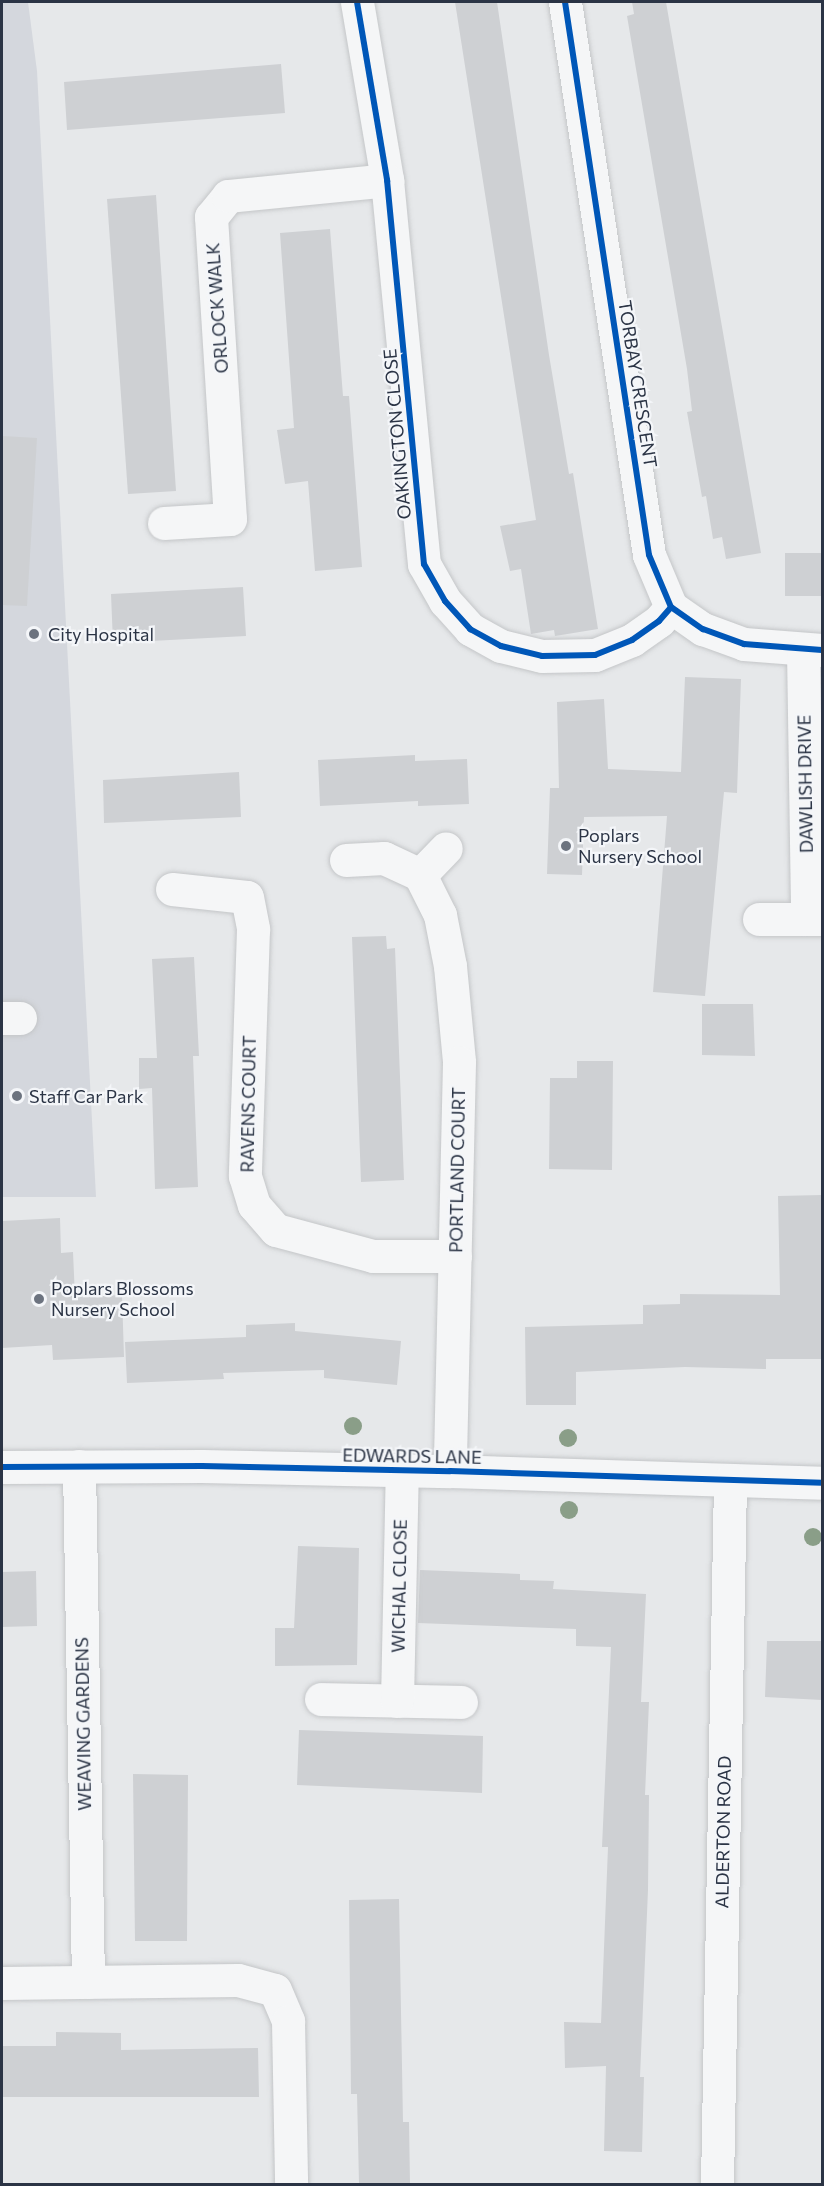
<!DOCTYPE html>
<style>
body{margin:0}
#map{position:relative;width:824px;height:2186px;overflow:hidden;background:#e6e8ea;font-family:Commissioner,sans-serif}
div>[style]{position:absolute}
.built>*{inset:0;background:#d4d7dd}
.building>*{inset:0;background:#ced0d3}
.roads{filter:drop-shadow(0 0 2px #c4c6c8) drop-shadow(0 0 2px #c4c6c8)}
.minor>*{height:33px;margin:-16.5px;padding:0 16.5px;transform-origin:16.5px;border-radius:16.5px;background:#f5f6f7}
.cycleway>*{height:6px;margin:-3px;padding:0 3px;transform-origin:3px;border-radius:3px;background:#0057b8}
.trees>*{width:18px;height:18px;margin:-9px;border-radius:50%;background:#8a9e88}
.dots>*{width:16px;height:16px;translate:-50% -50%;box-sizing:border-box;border:3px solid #f4f6f9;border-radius:50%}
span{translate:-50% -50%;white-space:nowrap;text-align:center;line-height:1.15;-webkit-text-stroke:4.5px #f4f6f9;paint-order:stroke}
.street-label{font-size:18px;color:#2b3445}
.poi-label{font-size:18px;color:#2b3445}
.left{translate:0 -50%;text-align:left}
.frame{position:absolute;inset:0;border:3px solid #2b3445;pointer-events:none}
</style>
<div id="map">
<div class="built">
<i style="clip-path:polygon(2px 2px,28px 2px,37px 71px,96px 1197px,2px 1197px)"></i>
</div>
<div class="building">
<i style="clip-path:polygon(455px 2px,497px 2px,549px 355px,569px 474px,573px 473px,598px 629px,555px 636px,554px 630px,531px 634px,521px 569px,510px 571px,500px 526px,536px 520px)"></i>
<i style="clip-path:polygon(632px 2px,666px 2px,761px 553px,726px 559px,722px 537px,713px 539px,706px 496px,702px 497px,687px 412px,692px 411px,687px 369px,627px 16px,634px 14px)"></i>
<i style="clip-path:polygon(281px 64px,285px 113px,67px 130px,64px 82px)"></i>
<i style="clip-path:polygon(156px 195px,176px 491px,128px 494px,107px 199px)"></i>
<i style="clip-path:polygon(330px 229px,343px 396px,349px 396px,362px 567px,315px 571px,308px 481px,285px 484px,277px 430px,294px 428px,280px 233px)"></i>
<i style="clip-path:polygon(2px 436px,37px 438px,27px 606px,2px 605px)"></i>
<i style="clip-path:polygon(785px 553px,822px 553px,822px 596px,785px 596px)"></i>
<i style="clip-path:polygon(243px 587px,246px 636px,113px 643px,111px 594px)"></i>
<i style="clip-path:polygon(685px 677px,741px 679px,737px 793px,724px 792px,705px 996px,653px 992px,667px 816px,584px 817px,582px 875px,547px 874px,550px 788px,559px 788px,557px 702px,604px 699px,608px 769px,681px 772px)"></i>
<i style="clip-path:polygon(415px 755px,415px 761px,467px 759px,469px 804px,418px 806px,418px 801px,320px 806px,318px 760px)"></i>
<i style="clip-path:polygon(239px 772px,241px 817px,104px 823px,103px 780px)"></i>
<i style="clip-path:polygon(386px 936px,387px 949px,395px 948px,404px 1180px,361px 1182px,352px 937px)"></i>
<i style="clip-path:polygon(194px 957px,199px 1056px,193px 1056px,198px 1187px,155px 1189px,152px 1088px,139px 1089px,139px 1058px,157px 1058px,152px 959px)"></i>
<i style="clip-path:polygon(702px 1004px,753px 1004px,755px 1056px,702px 1055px)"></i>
<i style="clip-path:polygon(577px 1061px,613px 1061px,612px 1170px,549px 1169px,550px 1078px,577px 1078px)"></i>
<i style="clip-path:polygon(822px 1195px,822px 1359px,766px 1359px,766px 1369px,685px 1367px,576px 1372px,576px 1405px,526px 1405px,525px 1327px,643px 1324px,643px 1305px,680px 1304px,680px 1294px,780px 1295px,778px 1196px)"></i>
<i style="clip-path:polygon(60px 1218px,61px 1253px,73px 1252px,75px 1297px,122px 1295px,124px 1357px,53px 1360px,52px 1345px,2px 1348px,2px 1221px)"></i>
<i style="clip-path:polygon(295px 1323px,295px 1331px,401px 1341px,397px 1385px,324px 1378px,324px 1370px,223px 1373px,224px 1379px,127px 1383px,125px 1342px,246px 1337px,246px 1325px)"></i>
<i style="clip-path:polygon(298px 1546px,359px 1548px,357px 1665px,275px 1666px,275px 1628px,294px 1628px)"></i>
<i style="clip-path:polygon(420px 1570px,520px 1574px,520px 1580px,554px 1581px,553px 1589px,646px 1594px,641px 1702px,649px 1702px,645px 1795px,649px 1795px,648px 1890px,640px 2077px,644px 2077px,642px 2152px,604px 2151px,606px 2066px,565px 2068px,564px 2022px,601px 2023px,608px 1847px,602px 1847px,611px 1647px,576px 1646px,576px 1629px,418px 1623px)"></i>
<i style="clip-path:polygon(36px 1571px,37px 1626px,2px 1627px,2px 1572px)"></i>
<i style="clip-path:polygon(767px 1641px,822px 1641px,822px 1700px,765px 1697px)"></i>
<i style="clip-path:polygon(299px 1730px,483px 1736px,482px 1793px,297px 1785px)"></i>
<i style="clip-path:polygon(133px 1774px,188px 1775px,187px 1941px,135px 1941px)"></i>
<i style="clip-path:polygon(399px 1899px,403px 2122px,409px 2122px,410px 2184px,359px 2184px,357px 2094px,351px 2094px,349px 1900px)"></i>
<i style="clip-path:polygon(56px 2032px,121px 2033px,121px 2050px,258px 2048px,259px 2097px,2px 2097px,2px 2046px,56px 2046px)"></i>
</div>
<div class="roads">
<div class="minor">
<i style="left:357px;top:2px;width:181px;rotate:80.4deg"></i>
<i style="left:387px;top:180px;width:386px;rotate:84.5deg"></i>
<i style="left:424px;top:564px;width:43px;rotate:60.4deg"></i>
<i style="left:445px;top:601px;width:38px;rotate:48deg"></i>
<i style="left:470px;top:629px;width:35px;rotate:29deg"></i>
<i style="left:501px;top:646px;width:42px;rotate:13.7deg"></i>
<i style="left:542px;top:656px;width:53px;rotate:-1.1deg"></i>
<i style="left:595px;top:655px;width:40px;rotate:-22deg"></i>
<i style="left:632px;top:640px;width:33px;rotate:-35deg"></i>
<i style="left:659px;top:621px;width:18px;rotate:-49deg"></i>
<i style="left:565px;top:2px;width:559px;rotate:81.36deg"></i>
<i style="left:649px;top:555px;width:56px;rotate:67.1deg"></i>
<i style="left:671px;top:607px;width:39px;rotate:35deg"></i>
<i style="left:703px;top:629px;width:44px;rotate:20.1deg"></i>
<i style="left:744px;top:644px;width:78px;rotate:4.4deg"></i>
<i style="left:164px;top:523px;width:66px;rotate:-3.5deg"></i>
<i style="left:230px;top:519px;width:303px;rotate:-93.6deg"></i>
<i style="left:211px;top:217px;width:27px;rotate:-51deg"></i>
<i style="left:228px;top:196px;width:160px;rotate:-5.7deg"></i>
<i style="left:803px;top:650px;width:269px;rotate:89.1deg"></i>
<i style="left:346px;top:860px;width:38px;rotate:-3deg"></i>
<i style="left:384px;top:858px;width:40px;rotate:25deg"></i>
<i style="left:420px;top:875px;width:45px;rotate:63.4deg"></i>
<i style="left:440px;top:915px;width:52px;rotate:78.9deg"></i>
<i style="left:450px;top:966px;width:96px;rotate:84.6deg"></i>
<i style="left:459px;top:1062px;width:409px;rotate:91.3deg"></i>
<i style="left:420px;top:875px;width:37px;rotate:-46deg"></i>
<i style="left:172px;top:889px;width:75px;rotate:6.1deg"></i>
<i style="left:247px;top:897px;width:33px;rotate:79deg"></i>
<i style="left:253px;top:929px;width:247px;rotate:91.9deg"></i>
<i style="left:245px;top:1176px;width:30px;rotate:73deg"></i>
<i style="left:254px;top:1205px;width:33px;rotate:49deg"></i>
<i style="left:276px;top:1230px;width:100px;rotate:15deg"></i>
<i style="left:373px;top:1256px;width:82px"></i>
<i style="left:759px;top:919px;width:63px"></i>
<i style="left:2px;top:1018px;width:18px"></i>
<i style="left:79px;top:1466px;width:516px;rotate:89deg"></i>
<i style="left:2px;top:1467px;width:200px;rotate:-0.3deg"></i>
<i style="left:202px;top:1466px;width:248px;rotate:1.2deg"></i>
<i style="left:450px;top:1471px;width:372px;rotate:1.8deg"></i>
<i style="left:321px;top:1699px;width:140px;rotate:1.2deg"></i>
<i style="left:397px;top:1701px;width:231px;rotate:-88.8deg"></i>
<i style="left:2px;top:1983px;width:236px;rotate:-0.7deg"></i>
<i style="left:238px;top:1980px;width:38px;rotate:15deg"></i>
<i style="left:275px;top:1990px;width:34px;rotate:67deg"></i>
<i style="left:288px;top:2021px;width:163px;rotate:88.9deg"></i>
<i style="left:717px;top:2184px;width:704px;rotate:-88.94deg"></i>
</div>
</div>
<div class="cycleway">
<i style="left:357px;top:2px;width:181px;rotate:80.4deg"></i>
<i style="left:387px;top:180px;width:386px;rotate:84.5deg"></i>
<i style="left:424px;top:564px;width:43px;rotate:60.4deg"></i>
<i style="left:445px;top:601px;width:38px;rotate:48deg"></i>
<i style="left:470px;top:629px;width:35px;rotate:29deg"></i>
<i style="left:501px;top:646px;width:42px;rotate:13.7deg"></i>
<i style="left:542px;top:656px;width:53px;rotate:-1.1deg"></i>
<i style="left:595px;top:655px;width:40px;rotate:-22deg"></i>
<i style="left:632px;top:640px;width:33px;rotate:-35deg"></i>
<i style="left:659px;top:621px;width:18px;rotate:-49deg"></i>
<i style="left:565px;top:2px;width:559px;rotate:81.36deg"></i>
<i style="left:649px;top:555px;width:56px;rotate:67.1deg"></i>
<i style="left:671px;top:607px;width:39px;rotate:35deg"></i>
<i style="left:703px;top:629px;width:44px;rotate:20.1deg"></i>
<i style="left:744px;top:644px;width:78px;rotate:4.4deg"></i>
<i style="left:2px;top:1467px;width:200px;rotate:-0.3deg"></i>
<i style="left:202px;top:1466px;width:248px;rotate:1.2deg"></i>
<i style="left:450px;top:1471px;width:372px;rotate:1.8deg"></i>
</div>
<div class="trees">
<i style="left:353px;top:1426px"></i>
<i style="left:568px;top:1438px"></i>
<i style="left:569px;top:1510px"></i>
<i style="left:813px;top:1537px"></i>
</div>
<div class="dots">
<i style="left:34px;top:634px;background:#6c737f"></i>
<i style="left:566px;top:846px;background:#6c737f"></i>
<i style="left:17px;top:1096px;background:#6c737f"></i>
<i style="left:39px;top:1299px;background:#6c737f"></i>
</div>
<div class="street-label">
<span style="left:217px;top:308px;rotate:-94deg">ORLOCK WALK</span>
<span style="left:638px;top:384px;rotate:81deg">TORBAY CRESCENT</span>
<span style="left:397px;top:434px;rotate:-95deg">OAKINGTON CLOSE</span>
<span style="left:805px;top:784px;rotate:-91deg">DAWLISH DRIVE</span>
<span style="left:248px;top:1104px;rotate:-89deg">RAVENS COURT</span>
<span style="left:457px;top:1170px;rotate:-89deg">PORTLAND COURT</span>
<span style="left:412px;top:1456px;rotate:1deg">EDWARDS LANE</span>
<span style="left:399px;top:1586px;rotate:-89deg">WICHAL CLOSE</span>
<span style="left:83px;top:1724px;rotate:-91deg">WEAVING GARDENS</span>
<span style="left:723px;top:1832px;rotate:-89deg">ALDERTON ROAD</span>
</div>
<div class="poi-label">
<span class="left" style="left:48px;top:634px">City Hospital</span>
<span class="left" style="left:578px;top:846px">Poplars<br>Nursery School</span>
<span class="left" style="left:29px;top:1096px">Staff Car Park</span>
<span class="left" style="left:51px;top:1299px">Poplars Blossoms<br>Nursery School</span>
</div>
<div class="frame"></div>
</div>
